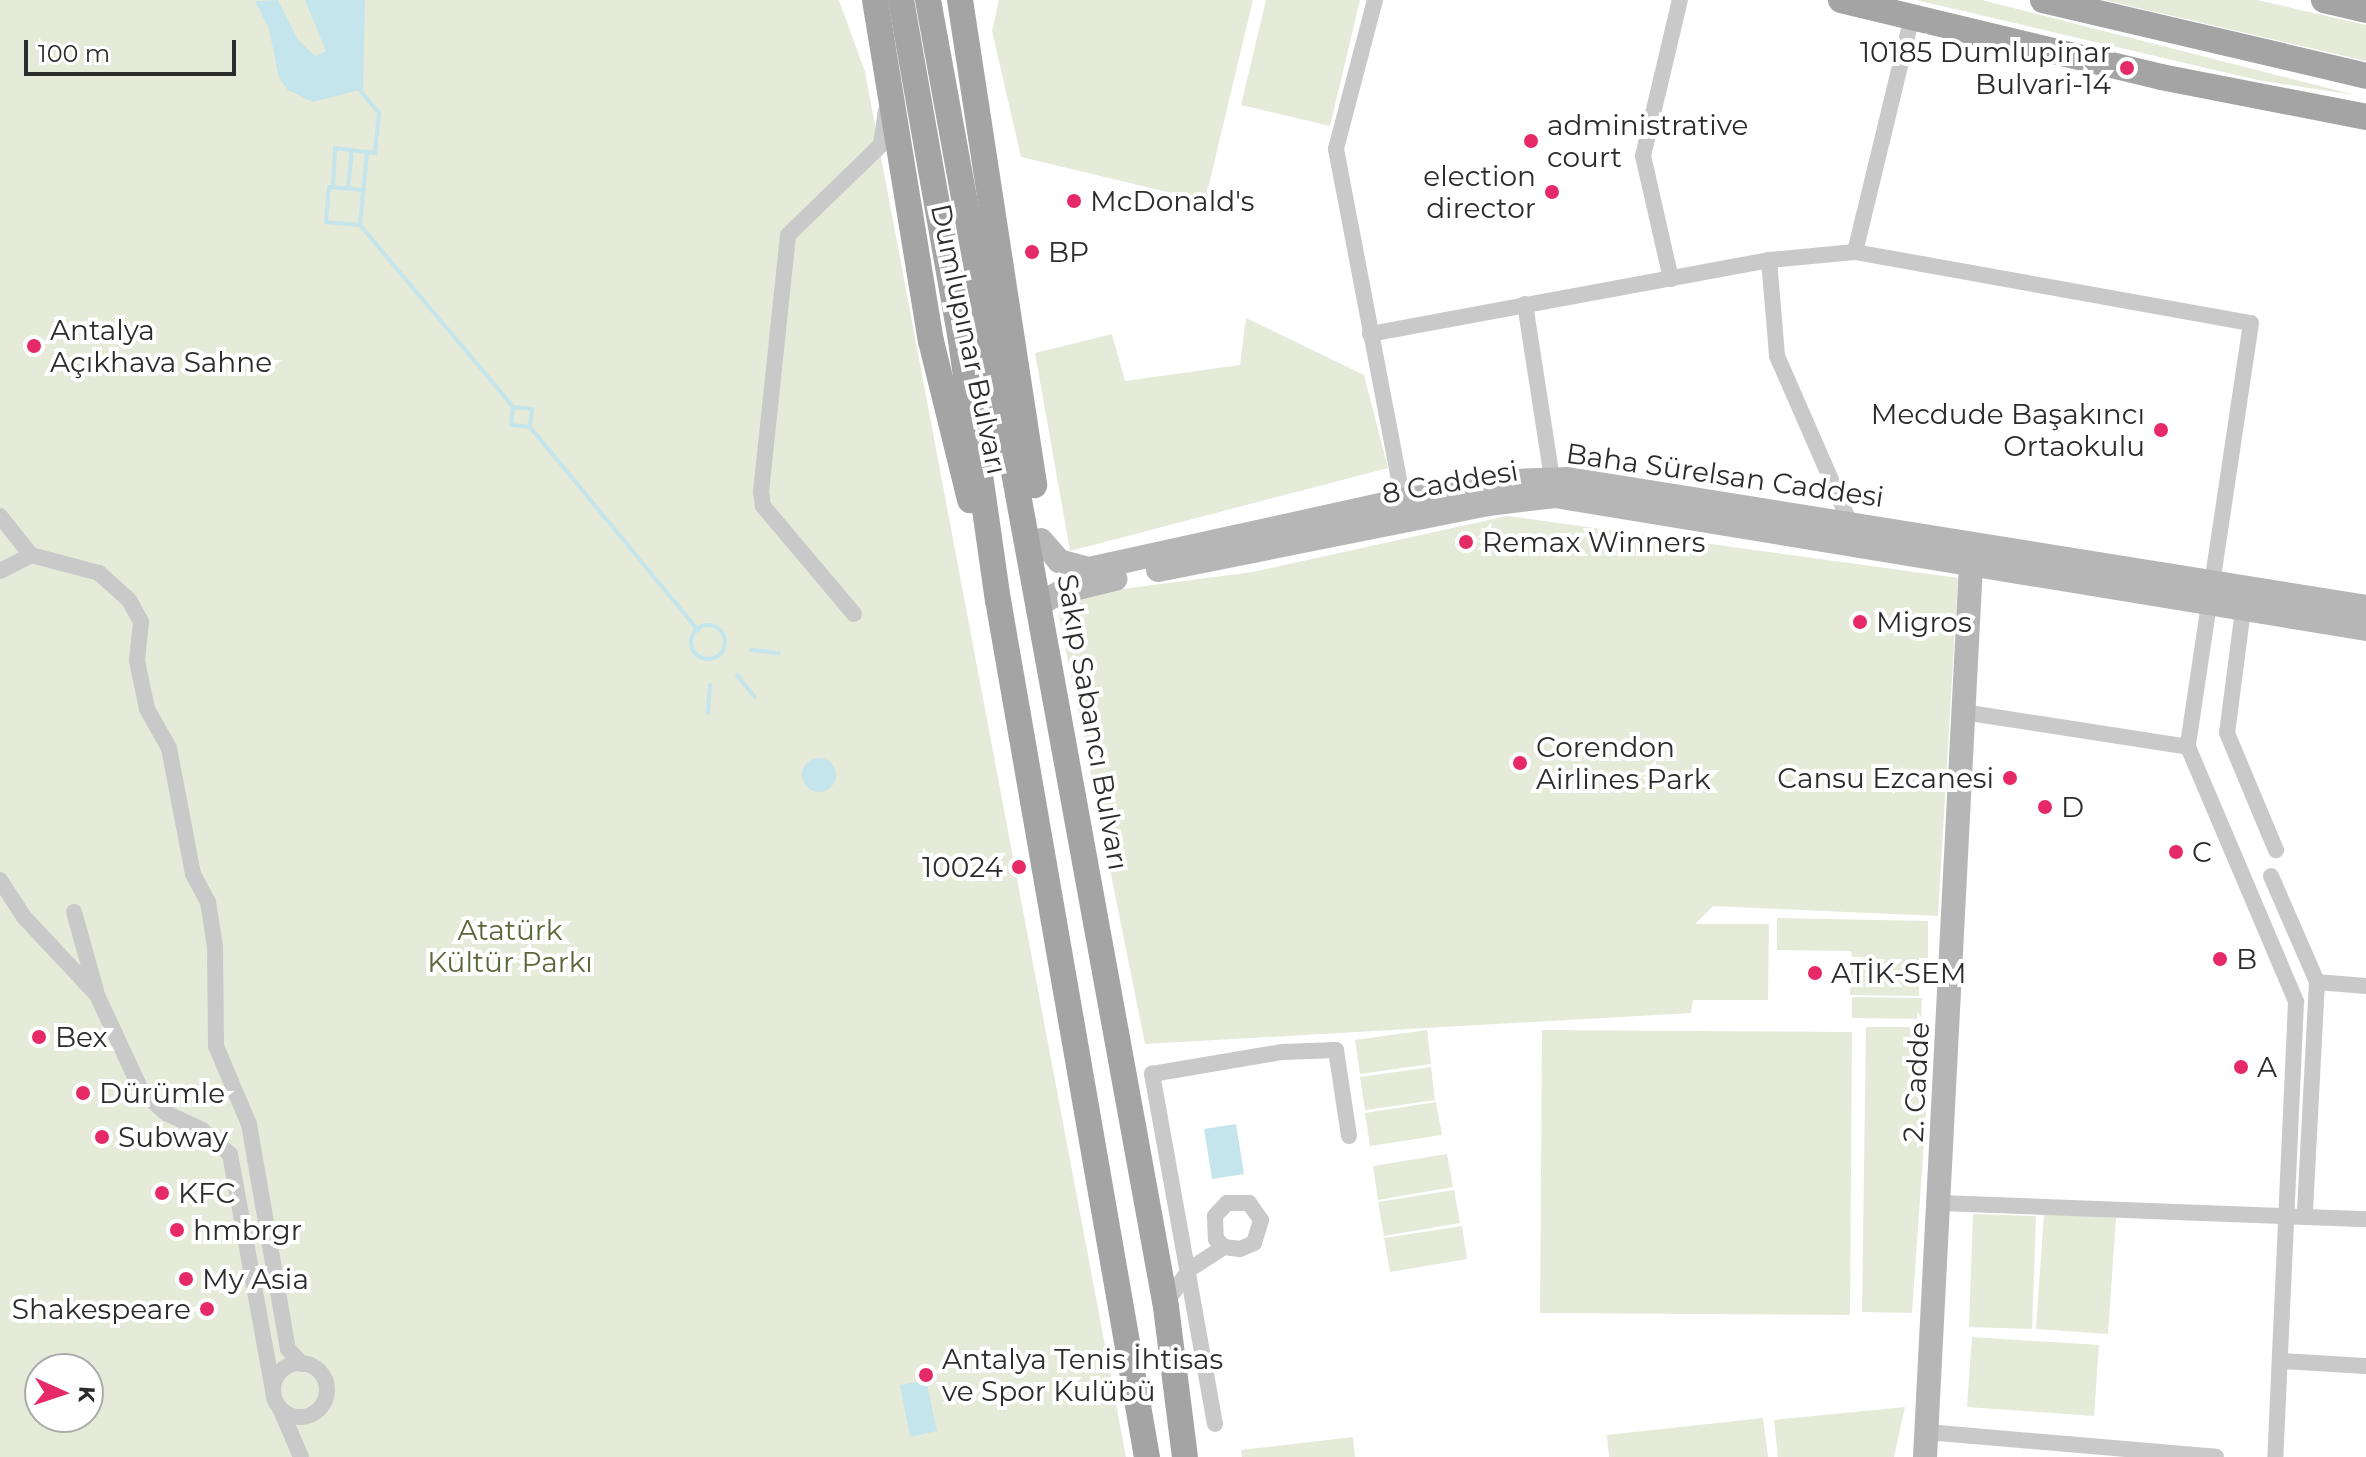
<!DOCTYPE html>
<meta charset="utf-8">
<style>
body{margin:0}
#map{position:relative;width:2366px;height:1457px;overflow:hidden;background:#fff;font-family:Montserrat,sans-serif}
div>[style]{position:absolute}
.green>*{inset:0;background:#e6ead8}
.water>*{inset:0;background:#c4e5eb}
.round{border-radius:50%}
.stream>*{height:4px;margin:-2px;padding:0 2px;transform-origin:2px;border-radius:2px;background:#c4e5eb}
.stream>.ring{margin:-2px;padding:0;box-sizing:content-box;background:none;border:4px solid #c4e5eb;border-radius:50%}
.street>*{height:16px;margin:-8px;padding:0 8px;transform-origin:8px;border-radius:8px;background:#c9c9c9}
.street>.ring{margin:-8px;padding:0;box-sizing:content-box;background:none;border:16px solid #c9c9c9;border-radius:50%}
.secondary>*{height:24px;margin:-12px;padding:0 12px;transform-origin:12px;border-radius:12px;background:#b6b6b6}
.primary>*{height:26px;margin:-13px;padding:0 13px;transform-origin:13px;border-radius:13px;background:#a4a4a4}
.dots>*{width:22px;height:22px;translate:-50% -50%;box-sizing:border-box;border:4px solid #fff;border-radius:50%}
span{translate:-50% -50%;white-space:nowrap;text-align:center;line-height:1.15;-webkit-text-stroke:8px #fff;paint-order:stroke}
.poi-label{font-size:28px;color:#2c2c2c}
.right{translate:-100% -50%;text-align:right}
.left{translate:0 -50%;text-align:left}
.street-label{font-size:28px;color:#2c2c2c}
.park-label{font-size:28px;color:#5a6739}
.north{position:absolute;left:24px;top:1353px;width:80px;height:80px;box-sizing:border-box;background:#fff;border:2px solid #ababab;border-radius:50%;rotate:93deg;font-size:22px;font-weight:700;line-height:32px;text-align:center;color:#2c2c2c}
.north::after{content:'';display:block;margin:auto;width:28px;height:36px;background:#e62a67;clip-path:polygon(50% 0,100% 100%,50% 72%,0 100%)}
.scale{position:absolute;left:24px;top:40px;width:212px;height:36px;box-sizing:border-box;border:4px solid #2c2c2c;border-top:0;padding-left:10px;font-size:24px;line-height:28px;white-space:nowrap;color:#2c2c2c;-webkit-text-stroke:6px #fff;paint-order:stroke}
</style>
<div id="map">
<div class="green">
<i style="clip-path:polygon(evenodd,0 0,839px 0,865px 72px,1126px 1457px,0 1457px,0 0,40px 1369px,88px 1369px,88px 1417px,40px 1417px,40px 1369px)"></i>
<i style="clip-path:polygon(999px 0,1253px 0,1205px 201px,1021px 157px,992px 31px)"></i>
<i style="clip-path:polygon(1266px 0,1360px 0,1330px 126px,1241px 105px)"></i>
<i style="clip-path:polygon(1916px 0,1982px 0,2355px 95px,2262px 81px)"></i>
<i style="clip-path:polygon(2104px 0,2257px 0,2366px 25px,2366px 61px)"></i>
<i style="clip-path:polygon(1246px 318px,1364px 375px,1388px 468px,1070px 551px,1035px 353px,1112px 334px,1125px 381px,1240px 365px)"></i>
<i style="clip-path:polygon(1507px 516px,1958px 578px,1938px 916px,1713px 906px,1695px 924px,1769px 924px,1768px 1000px,1693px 1000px,1691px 1013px,1145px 1044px,1059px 616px,1061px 597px,1253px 572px)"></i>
<i style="clip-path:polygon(1777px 918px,1928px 921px,1928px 958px,1919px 958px,1919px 996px,1850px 995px,1851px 959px,1882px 958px,1852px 957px,1851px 951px,1777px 950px)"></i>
<i style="clip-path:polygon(1852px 997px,1922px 998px,1921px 1019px,1852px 1018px)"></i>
<i style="clip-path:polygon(1866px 1027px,1932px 1027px,1912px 1313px,1862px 1312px)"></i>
<i style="clip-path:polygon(1427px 1030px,1431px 1064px,1360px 1074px,1355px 1040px)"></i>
<i style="clip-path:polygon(1542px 1030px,1852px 1032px,1850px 1315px,1540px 1313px)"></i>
<i style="clip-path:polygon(1431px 1067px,1435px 1100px,1365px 1110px,1360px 1077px)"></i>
<i style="clip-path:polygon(1436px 1102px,1442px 1135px,1370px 1146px,1365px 1113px)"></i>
<i style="clip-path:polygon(1447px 1154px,1453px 1187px,1378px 1200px,1373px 1166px)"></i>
<i style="clip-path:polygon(1454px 1190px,1460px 1223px,1384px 1236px,1378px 1202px)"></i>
<i style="clip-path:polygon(2044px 1213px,2116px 1218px,2108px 1334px,2036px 1329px)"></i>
<i style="clip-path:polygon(1973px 1214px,2036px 1216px,2032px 1329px,1969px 1327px)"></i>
<i style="clip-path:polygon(1462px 1226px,1467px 1259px,1390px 1272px,1384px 1238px)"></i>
<i style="clip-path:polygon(1972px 1337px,2099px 1345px,2094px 1416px,1967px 1407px)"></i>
<i style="clip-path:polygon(1905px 1407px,1894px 1457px,1778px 1457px,1774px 1420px)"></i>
<i style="clip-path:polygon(1763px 1418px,1768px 1457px,1609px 1457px,1607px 1435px)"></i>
<i style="clip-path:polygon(1353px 1437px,1355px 1457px,1242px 1457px,1241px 1450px)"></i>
</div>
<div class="water">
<i style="clip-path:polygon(278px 0,298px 40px,315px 56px,326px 51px,305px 0,365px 0,363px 89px,313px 102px,288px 90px,279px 78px,269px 29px,255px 1px)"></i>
<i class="round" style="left:802px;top:758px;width:34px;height:34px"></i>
<i style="clip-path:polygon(1236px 1124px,1244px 1174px,1212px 1179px,1204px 1129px)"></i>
<i style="clip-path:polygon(926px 1380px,937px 1431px,910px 1437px,900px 1385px)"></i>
</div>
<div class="stream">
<i style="left:333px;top:187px;width:39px;rotate:-87deg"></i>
<i style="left:335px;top:148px;width:40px;rotate:7.1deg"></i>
<i style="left:375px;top:153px;width:40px;rotate:-84.3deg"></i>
<i style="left:379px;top:113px;width:30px;rotate:-130deg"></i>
<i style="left:348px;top:188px;width:37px;rotate:-84deg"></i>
<i style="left:364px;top:190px;width:35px;rotate:-175deg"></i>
<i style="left:329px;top:187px;width:35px;rotate:95deg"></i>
<i style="left:326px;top:222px;width:34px;rotate:5deg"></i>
<i style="left:360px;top:225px;width:238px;rotate:49.9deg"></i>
<i style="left:513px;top:407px;width:19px;rotate:6deg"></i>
<i style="left:532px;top:409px;width:18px;rotate:96deg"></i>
<i style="left:530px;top:427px;width:264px;rotate:50.4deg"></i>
<i style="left:360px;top:225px;width:73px;rotate:-84.5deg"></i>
<i style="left:513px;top:407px;width:18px;rotate:96deg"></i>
<i style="left:511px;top:425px;width:19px;rotate:6deg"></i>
<i class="ring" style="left:691px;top:625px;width:30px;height:30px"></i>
<i style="left:751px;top:650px;width:28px;rotate:6deg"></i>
<i style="left:737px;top:675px;width:28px;rotate:51deg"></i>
<i style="left:708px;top:713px;width:28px;rotate:-86deg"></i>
</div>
<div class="street">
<i style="left:1375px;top:0;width:154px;rotate:104.7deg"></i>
<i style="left:1336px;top:149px;width:364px;rotate:79.2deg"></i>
<i style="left:1855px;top:252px;width:242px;rotate:-76.4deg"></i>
<i style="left:1769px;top:260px;width:96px;rotate:85.2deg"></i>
<i style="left:1777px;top:356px;width:182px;rotate:66.4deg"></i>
<i style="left:1671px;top:279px;width:126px;rotate:-102.8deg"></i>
<i style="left:1643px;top:156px;width:160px;rotate:-76.7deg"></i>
<i style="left:1525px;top:304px;width:177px;rotate:81.2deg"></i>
<i style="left:1370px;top:334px;width:406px;rotate:-10.5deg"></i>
<i style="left:1769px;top:260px;width:86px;rotate:-5.3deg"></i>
<i style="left:1855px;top:252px;width:402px;rotate:10.2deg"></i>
<i style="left:2251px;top:323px;width:429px;rotate:98.5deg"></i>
<i style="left:2188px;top:747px;width:277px;rotate:67deg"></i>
<i style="left:2296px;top:1002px;width:455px;rotate:92.6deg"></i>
<i style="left:0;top:516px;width:50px;rotate:51.5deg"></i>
<i style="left:31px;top:555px;width:70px;rotate:14.8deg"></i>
<i style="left:99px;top:573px;width:40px;rotate:42deg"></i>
<i style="left:129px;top:600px;width:25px;rotate:61deg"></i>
<i style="left:141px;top:622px;width:39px;rotate:96deg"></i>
<i style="left:137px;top:661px;width:49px;rotate:78.2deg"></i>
<i style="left:147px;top:709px;width:45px;rotate:60.6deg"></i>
<i style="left:169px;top:748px;width:128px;rotate:79.2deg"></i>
<i style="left:193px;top:874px;width:32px;rotate:62deg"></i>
<i style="left:208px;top:902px;width:45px;rotate:81deg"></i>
<i style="left:215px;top:946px;width:100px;rotate:89.4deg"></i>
<i style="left:216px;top:1046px;width:85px;rotate:67.1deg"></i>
<i style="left:249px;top:1124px;width:228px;rotate:80.2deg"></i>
<i style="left:288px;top:1349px;width:21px;rotate:47deg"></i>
<i style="left:0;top:571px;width:35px;rotate:-27deg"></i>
<i style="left:2243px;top:610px;width:124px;rotate:97.4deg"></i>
<i style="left:2227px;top:733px;width:127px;rotate:67.3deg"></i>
<i style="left:854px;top:614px;width:141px;rotate:-130.1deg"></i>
<i style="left:763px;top:506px;width:14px;rotate:-98deg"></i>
<i style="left:761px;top:492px;width:258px;rotate:-84deg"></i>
<i style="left:788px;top:235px;width:129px;rotate:-44.1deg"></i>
<i style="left:881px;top:145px;width:35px;rotate:-82deg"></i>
<i style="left:1963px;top:712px;width:228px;rotate:8.8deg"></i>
<i style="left:2271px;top:876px;width:116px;rotate:66.5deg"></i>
<i style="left:2317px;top:982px;width:232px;rotate:93deg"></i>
<i style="left:0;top:880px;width:44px;rotate:57deg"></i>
<i style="left:24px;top:917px;width:107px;rotate:46.9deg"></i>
<i style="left:97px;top:995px;width:105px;rotate:65.1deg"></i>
<i style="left:141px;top:1090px;width:34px;rotate:43deg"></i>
<i style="left:166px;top:1113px;width:40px;rotate:25deg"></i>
<i style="left:202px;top:1130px;width:37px;rotate:41deg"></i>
<i style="left:230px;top:1154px;width:241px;rotate:79.7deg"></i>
<i style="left:74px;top:912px;width:82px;rotate:74.4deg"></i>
<i style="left:2317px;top:982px;width:49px;rotate:4.7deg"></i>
<i style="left:1940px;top:1203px;width:426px;rotate:2.2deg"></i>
<i style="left:1165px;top:1304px;width:43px;rotate:-54.5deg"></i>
<i style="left:1190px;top:1269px;width:40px;rotate:-32.9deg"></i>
<i style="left:1224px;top:1247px;width:16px;rotate:7deg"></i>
<i style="left:1240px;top:1249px;width:15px;rotate:-23deg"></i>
<i style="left:1254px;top:1243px;width:24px;rotate:-73deg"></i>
<i style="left:1261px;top:1220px;width:21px;rotate:-125deg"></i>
<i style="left:1249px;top:1203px;width:22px;rotate:180deg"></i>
<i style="left:1227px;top:1203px;width:18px;rotate:133deg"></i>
<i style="left:1215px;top:1216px;width:23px;rotate:88deg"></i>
<i style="left:1216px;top:1239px;width:11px;rotate:45deg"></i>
<i style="left:2282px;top:1361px;width:84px;rotate:3.4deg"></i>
<i class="ring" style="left:273px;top:1363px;width:38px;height:38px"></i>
<i style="left:280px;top:1408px;width:53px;rotate:66.8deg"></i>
<i style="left:1215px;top:1424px;width:356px;rotate:-100.2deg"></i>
<i style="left:1152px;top:1074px;width:132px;rotate:-9.6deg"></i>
<i style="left:1282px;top:1052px;width:54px;rotate:-2.1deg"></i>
<i style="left:1336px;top:1050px;width:87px;rotate:81.4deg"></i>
<i style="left:1927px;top:1432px;width:290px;rotate:4.9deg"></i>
</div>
<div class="secondary">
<i style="left:1041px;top:540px;width:28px;rotate:49deg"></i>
<i style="left:1059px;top:561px;width:31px;rotate:15deg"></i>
<i style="left:1089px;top:569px;width:321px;rotate:-12.4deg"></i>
<i style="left:1403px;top:500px;width:111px;rotate:-9.9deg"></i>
<i style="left:1512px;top:481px;width:56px;rotate:-2deg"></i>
<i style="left:1568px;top:479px;width:808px;rotate:9.11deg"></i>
<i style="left:1158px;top:570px;width:337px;rotate:-11.3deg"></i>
<i style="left:1488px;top:504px;width:67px;rotate:-6.8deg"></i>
<i style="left:1555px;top:496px;width:822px;rotate:9.31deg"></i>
<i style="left:1039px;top:604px;width:25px;rotate:-29deg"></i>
<i style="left:1061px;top:592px;width:56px;rotate:-13.5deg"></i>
<i style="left:1925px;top:1457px;width:893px;rotate:-87.05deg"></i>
</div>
<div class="primary">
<i style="left:875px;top:0;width:346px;rotate:80.7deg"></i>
<i style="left:931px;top:341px;width:164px;rotate:76.2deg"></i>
<i style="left:901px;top:0;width:339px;rotate:80deg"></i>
<i style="left:960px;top:334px;width:269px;rotate:81.9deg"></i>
<i style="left:998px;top:600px;width:870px;rotate:80.14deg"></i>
<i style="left:928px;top:0;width:1328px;rotate:79.68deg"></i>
<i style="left:1166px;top:1307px;width:151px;rotate:82.8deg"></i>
<i style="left:960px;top:0;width:491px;rotate:81.3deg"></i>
<i style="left:1841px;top:0;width:329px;rotate:13.5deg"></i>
<i style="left:2161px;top:77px;width:209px;rotate:11deg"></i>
<i style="left:2043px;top:0;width:332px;rotate:13.2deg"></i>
<i style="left:2324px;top:0;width:43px;rotate:13.4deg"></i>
</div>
<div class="dots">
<i style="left:2127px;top:68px;background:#e62a67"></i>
<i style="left:1531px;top:141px;background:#e62a67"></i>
<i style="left:1552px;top:192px;background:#e62a67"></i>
<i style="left:1074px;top:201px;background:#e62a67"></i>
<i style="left:1032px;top:252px;background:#e62a67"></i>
<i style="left:34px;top:346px;background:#e62a67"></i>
<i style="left:2161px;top:430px;background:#e62a67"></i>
<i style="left:1466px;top:542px;background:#e62a67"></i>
<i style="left:1860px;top:622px;background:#e62a67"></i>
<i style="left:1520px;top:763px;background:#e62a67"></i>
<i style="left:2010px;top:778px;background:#e62a67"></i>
<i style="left:2045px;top:807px;background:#e62a67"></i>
<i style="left:2176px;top:852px;background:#e62a67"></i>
<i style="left:1019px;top:867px;background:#e62a67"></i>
<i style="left:2220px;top:959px;background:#e62a67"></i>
<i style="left:1815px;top:973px;background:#e62a67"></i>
<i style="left:39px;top:1037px;background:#e62a67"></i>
<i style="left:2241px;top:1067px;background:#e62a67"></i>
<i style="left:83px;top:1093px;background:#e62a67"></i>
<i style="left:102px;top:1137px;background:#e62a67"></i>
<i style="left:162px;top:1193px;background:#e62a67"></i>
<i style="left:177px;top:1230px;background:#e62a67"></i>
<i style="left:186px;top:1279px;background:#e62a67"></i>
<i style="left:207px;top:1309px;background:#e62a67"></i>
<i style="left:926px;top:1375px;background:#e62a67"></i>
</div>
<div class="poi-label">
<span class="right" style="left:2111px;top:68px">10185 Dumlupinar<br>Bulvari-14</span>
<span class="left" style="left:1547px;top:141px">administrative<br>court</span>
<span class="right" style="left:1536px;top:192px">election<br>director</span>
<span class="left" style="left:1090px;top:201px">McDonald's</span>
<span class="left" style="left:1048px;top:252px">BP</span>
<span class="left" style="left:50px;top:346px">Antalya<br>Açıkhava Sahne</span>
<span class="right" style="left:2145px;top:430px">Mecdude Başakıncı<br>Ortaokulu</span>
<span class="left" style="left:1482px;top:542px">Remax Winners</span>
<span class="left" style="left:1876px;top:622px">Migros</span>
<span class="left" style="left:1536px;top:763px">Corendon<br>Airlines Park</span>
<span class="right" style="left:1994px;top:778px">Cansu Ezcanesi</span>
<span class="left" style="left:2061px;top:807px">D</span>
<span class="left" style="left:2192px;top:852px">C</span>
<span class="right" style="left:1003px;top:867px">10024</span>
<span class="left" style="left:2236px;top:959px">B</span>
<span class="left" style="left:1831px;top:973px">ATİK-SEM</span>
<span class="left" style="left:55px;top:1037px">Bex</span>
<span class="left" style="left:2257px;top:1067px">A</span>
<span class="left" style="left:99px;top:1093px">Dürümle</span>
<span class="left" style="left:118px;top:1137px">Subway</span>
<span class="left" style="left:178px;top:1193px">KFC</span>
<span class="left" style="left:193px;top:1230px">hmbrgr</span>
<span class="left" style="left:202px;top:1279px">My Asia</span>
<span class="right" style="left:191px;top:1309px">Shakespeare</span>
<span class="left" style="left:942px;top:1375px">Antalya Tenis İhtisas<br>ve Spor Kulübü</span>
</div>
<div class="street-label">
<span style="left:969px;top:339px;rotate:78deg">Dumlupınar Bulvarı</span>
<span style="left:1725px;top:475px;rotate:8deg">Baha Sürelsan Caddesi</span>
<span style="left:1450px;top:482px;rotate:-10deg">8 Caddesi</span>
<span style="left:1093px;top:722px;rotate:80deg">Sakıp Sabancı Bulvarı</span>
<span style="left:1916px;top:1082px;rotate:-87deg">2. Cadde</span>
</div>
<div class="park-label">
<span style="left:510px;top:946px">Atatürk<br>Kültür Parkı</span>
</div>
<div class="north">K</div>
<div class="scale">100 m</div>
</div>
